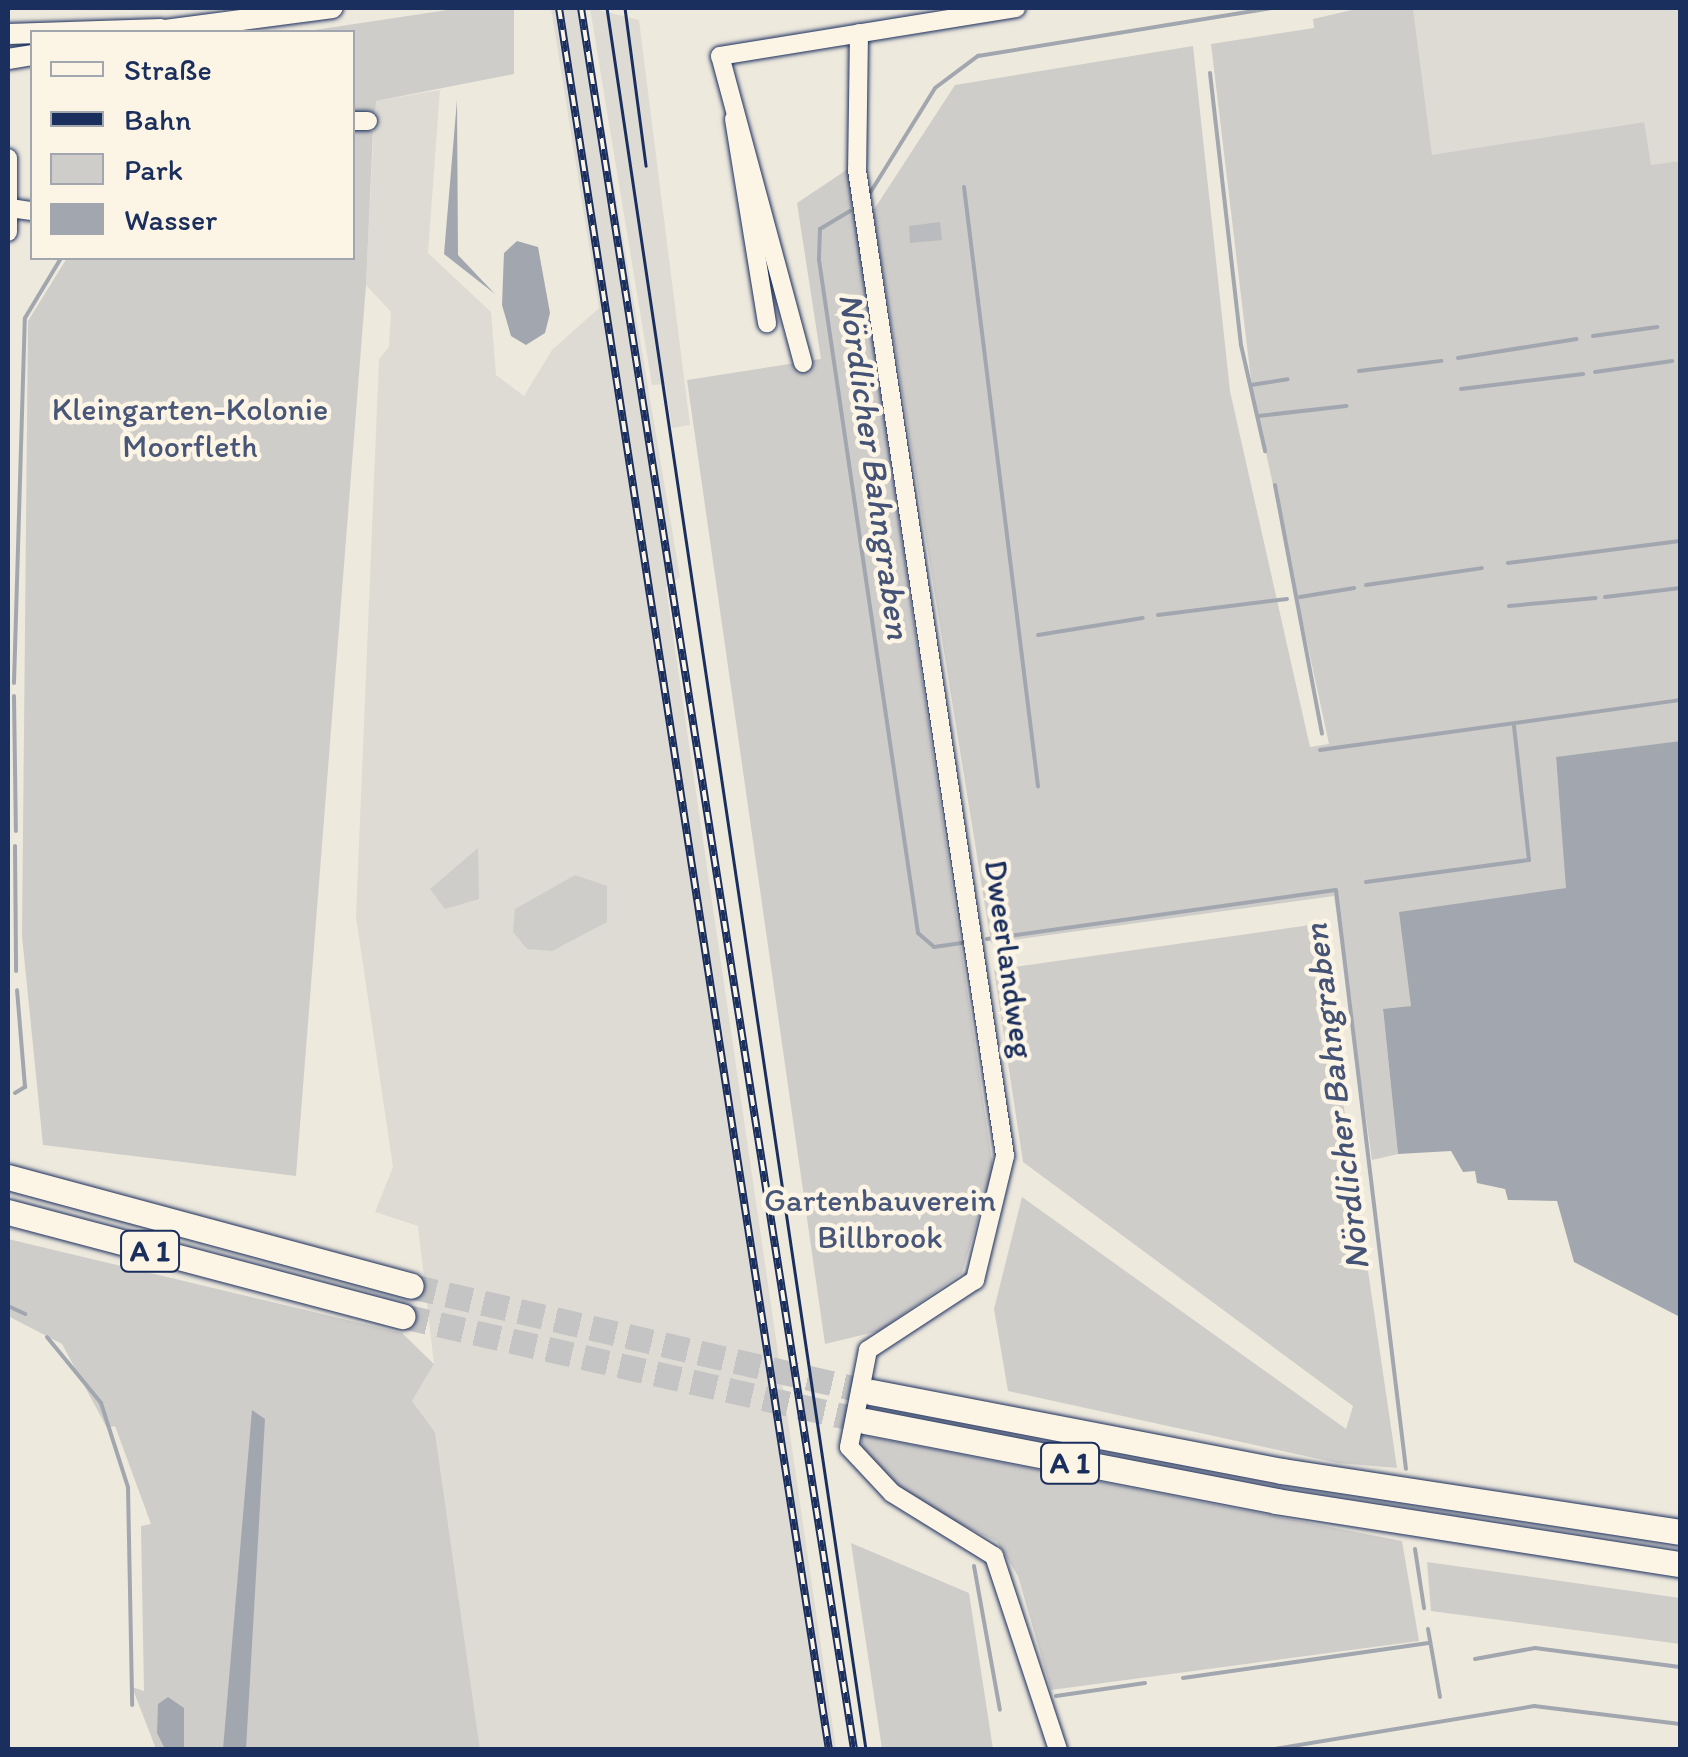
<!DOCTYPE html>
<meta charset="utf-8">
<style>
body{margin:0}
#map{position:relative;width:1688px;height:1757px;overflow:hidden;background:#eee9dd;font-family:Itim,sans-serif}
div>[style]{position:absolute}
.built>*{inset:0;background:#dedbd4}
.green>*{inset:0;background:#cfcdca}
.water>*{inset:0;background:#a2a7af}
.stream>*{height:4px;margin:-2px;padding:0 2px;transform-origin:2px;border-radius:2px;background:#a2a7af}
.building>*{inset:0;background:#babbbe}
.highway-tunnel>*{height:25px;margin-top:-12.5px;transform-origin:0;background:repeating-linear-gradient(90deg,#c4c4c4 0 25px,transparent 0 37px)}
.roads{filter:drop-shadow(0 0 2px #1b2f5e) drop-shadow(0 0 2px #1b2f5e)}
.minor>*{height:18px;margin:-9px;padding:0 9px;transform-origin:9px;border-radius:9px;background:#fcf5e5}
.major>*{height:20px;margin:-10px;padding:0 10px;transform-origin:10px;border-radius:10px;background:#fcf5e5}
.highway>*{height:25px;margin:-12.5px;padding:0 12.5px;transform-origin:12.5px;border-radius:12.5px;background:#fcf5e5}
.tram>*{height:2.5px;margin:-1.25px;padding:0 1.25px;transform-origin:1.25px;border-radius:1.25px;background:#1b2f5e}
.rail>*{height:8px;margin-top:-4px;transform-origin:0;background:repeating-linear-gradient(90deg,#fcf5e5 0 11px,#1b2f5e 0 22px);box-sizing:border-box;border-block:2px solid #1b2f5e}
span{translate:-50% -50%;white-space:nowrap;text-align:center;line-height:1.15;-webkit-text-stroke:9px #fcf5e5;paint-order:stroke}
.shield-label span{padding:2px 8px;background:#fcf5e5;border:2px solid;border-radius:8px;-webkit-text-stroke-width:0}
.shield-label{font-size:30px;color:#1b2f5e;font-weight:700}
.park-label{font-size:32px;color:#485679}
.street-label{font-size:32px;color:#1b2f5e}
.water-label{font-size:35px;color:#445376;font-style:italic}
.frame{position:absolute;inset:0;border:10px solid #1b2f5e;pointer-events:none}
.legend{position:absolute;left:30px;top:30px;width:325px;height:230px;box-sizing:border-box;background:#fcf5e5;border:2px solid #a2a6af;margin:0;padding:12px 18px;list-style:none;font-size:30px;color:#1b2f5e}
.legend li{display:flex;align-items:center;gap:20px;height:50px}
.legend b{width:50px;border:2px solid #a2a6af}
</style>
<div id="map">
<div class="built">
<i style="clip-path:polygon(551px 8px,584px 8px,680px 577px,666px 587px,836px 1749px,480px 1749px,435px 1432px,412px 1401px,434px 1364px,418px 1226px,375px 1212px,393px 1167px,356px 917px,379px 359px,389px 347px,391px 312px,366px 285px,375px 101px,440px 90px,428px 253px,491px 312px,496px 375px,524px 396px,552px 350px,599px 308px)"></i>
<i style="clip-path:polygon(590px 8px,639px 20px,690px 425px,672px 428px,665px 384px,652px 385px)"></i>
<i style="clip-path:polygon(1413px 8px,1680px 8px,1680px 161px,1651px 166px,1643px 122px,1432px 156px)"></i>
</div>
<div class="green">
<i style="clip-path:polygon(461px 8px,514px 8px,514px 74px,376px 101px,374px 119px,353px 119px,352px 32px,301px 32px)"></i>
<i style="clip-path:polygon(1361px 8px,1413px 8px,1432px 155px,1644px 122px,1651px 165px,1680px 161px,1680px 741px,1556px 758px,1567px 888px,1411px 1006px,1383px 1010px,1398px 1154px,1372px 1160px,1334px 896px,991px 943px,873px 211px,955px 85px,1193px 46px,1230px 391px,1310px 747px,1329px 744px,1252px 388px,1211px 44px,1314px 28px,1313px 19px)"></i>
<i style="clip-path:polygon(353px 127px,373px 131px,366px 285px,296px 1176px,43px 1145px,22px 936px,28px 321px,67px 258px,352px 258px)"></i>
<i style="clip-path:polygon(848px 169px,993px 1168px,962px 1273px,879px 1331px,825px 1344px,687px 380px,821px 359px,797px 203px)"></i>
<i style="clip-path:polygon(478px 848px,479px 899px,445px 909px,430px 889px)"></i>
<i style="clip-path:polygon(575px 875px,607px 886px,607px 922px,552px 951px,527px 949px,513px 932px,515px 909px)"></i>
<i style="clip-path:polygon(1317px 924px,1397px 1468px,1337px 1463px,1008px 1391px,994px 1309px,1022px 1197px,1346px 1429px,1353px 1406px,1023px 1162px,994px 970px)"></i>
<i style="clip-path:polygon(8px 1239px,402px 1333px,434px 1364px,412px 1401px,435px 1432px,480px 1749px,156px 1749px,132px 1687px,144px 1691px,141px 1526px,151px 1524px,115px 1426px,107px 1428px,62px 1344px,8px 1316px)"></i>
<i style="clip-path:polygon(861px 1435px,1402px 1541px,1419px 1641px,1051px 1690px,1018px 1576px,997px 1542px,906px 1497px,864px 1460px)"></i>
<i style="clip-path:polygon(851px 1543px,969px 1593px,993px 1749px,882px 1749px)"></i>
<i style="clip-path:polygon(1427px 1562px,1680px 1598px,1680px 1644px,1431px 1611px)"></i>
</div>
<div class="water">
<i style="clip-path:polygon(457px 100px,458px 255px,495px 294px,444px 254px)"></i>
<i style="clip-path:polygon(517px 241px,538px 247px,550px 313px,545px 333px,526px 345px,511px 336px,502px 305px,504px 253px)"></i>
<i style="clip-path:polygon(1680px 741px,1680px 1317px,1574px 1262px,1557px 1201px,1508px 1200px,1505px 1189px,1477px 1183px,1475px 1171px,1463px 1172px,1451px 1151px,1398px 1154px,1383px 1009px,1411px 1006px,1399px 912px,1566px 888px,1556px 757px)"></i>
<i style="clip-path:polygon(252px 1410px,265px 1419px,246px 1749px,223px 1749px)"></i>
<i style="clip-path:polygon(168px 1697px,184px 1708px,184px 1749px,165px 1749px,157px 1733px,158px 1704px)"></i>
</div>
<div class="stream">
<i style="left:1210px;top:73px;width:274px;rotate:83.5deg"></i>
<i style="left:1241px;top:345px;width:109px;rotate:77.2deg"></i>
<i style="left:964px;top:187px;width:604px;rotate:82.96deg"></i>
<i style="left:870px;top:193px;width:123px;rotate:-58.2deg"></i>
<i style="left:935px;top:88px;width:54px;rotate:-36.7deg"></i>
<i style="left:978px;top:56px;width:296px;rotate:-9.3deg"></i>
<i style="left:850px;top:211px;width:35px;rotate:149deg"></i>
<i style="left:820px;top:229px;width:31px;rotate:92deg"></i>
<i style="left:819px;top:260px;width:680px;rotate:81.63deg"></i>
<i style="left:918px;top:933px;width:21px;rotate:41deg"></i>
<i style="left:934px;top:947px;width:28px;rotate:-8deg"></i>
<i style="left:1593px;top:336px;width:65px;rotate:-8deg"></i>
<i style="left:1458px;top:358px;width:120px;rotate:-9.1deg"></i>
<i style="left:1359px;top:371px;width:83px;rotate:-7deg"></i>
<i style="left:1595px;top:372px;width:78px;rotate:-8.1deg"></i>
<i style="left:1251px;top:385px;width:37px;rotate:-9deg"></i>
<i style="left:1461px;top:389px;width:123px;rotate:-7deg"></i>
<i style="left:1258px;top:416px;width:89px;rotate:-6.5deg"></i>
<i style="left:1275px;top:485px;width:253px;rotate:79.3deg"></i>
<i style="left:1508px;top:563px;width:173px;rotate:-7.3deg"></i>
<i style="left:1366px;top:585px;width:117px;rotate:-8.3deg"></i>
<i style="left:1300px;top:597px;width:55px;rotate:-9.5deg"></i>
<i style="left:1605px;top:597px;width:76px;rotate:-6.8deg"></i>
<i style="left:1509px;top:606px;width:87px;rotate:-5.3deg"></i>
<i style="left:1158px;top:615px;width:130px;rotate:-7.1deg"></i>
<i style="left:1038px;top:635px;width:106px;rotate:-9.2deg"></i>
<i style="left:14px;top:683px;width:365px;rotate:-88.3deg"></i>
<i style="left:25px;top:318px;width:70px;rotate:-59deg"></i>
<i style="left:14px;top:696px;width:135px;rotate:89.2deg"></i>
<i style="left:1320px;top:750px;width:363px;rotate:-7.9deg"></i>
<i style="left:15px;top:846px;width:125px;rotate:89.5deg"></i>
<i style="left:1366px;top:882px;width:164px;rotate:-7.7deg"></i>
<i style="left:1529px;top:860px;width:135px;rotate:-96.4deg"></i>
<i style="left:987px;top:939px;width:352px;rotate:-8deg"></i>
<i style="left:1336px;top:890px;width:583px;rotate:83.11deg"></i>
<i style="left:15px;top:1093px;width:12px;rotate:-31deg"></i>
<i style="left:25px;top:1087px;width:97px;rotate:-94.7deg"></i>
<i style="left:8px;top:1306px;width:19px;rotate:25deg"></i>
<i style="left:47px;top:1337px;width:85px;rotate:50.7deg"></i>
<i style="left:101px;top:1403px;width:88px;rotate:72.2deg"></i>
<i style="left:128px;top:1487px;width:218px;rotate:88.9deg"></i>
<i style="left:1415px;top:1549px;width:60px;rotate:81.3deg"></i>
<i style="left:974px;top:1566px;width:146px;rotate:79.8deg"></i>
<i style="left:1428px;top:1629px;width:69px;rotate:80deg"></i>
<i style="left:1475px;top:1659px;width:61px;rotate:-10.4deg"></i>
<i style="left:1535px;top:1648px;width:146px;rotate:7.5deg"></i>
<i style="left:1183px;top:1678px;width:248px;rotate:-8.1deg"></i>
<i style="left:1056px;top:1696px;width:90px;rotate:-8.3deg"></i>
<i style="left:1269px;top:1750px;width:269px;rotate:-9.4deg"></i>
<i style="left:1534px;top:1706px;width:147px;rotate:7deg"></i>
</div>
<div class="building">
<i style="clip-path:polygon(940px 222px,942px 240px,910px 243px,909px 226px)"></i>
</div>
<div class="highway-tunnel">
<i style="left:411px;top:1286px;width:472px;rotate:13deg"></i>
<i style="left:403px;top:1316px;width:474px;rotate:12.8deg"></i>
</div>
<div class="roads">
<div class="minor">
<i style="left:859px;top:33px;width:137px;rotate:90.8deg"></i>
<i style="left:857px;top:170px;width:997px;rotate:81.46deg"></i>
<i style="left:1005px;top:1156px;width:128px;rotate:103.6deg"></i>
<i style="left:975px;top:1280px;width:128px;rotate:146.8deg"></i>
<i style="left:868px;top:1350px;width:99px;rotate:101.1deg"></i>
<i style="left:849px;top:1447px;width:63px;rotate:46.9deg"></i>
<i style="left:892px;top:1493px;width:120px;rotate:31.7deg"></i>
<i style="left:994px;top:1556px;width:204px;rotate:71.7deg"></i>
<i style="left:734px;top:119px;width:207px;rotate:80.8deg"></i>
<i style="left:352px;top:121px;width:16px"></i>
<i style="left:8px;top:158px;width:74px;rotate:90deg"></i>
<i style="left:10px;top:208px;width:22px;rotate:8deg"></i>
<i style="left:803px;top:363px;width:318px;rotate:-105.1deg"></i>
<i style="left:720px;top:56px;width:300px;rotate:-9.2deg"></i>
</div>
<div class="major">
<i style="left:150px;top:32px;width:184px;rotate:-7.5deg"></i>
<i style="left:8px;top:34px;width:153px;rotate:-1.9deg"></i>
<i style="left:8px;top:59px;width:24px;rotate:-9deg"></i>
</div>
<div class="highway">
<i style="left:8px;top:1177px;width:417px;rotate:15.1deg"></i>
<i style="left:8px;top:1212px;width:408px;rotate:14.8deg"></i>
<i style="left:871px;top:1392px;width:419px;rotate:10.9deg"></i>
<i style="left:1282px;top:1471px;width:403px;rotate:8.7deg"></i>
<i style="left:865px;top:1421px;width:419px;rotate:11deg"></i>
<i style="left:1276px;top:1501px;width:409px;rotate:8.9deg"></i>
</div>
</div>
<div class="tram">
<i style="left:607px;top:8px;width:1761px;rotate:81.54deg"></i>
<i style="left:625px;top:8px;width:159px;rotate:82.4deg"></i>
</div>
<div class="rail">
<i style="left:559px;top:8px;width:1763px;rotate:81.19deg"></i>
<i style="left:581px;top:8px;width:1763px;rotate:81.09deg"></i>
</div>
<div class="shield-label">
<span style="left:150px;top:1251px">A 1</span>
<span style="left:1070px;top:1463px">A 1</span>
</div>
<div class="park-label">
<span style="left:190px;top:428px">Kleingarten-Kolonie<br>Moorfleth</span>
<span style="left:880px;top:1219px">Gartenbauverein<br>Billbrook</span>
</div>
<div class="street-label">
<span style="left:1009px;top:959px;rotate:82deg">Dweerlandweg</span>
</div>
<div class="water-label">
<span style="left:875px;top:466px;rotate:82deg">Nördlicher Bahngraben</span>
<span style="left:1336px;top:1097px;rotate:-97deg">Nördlicher Bahngraben</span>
</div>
<div class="frame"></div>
<ul class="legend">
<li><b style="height:12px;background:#fcf5e5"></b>Straße</li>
<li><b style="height:12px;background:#1b2f5e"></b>Bahn</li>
<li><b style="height:28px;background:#cfcdca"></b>Park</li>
<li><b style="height:28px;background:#a2a7af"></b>Wasser</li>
</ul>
</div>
